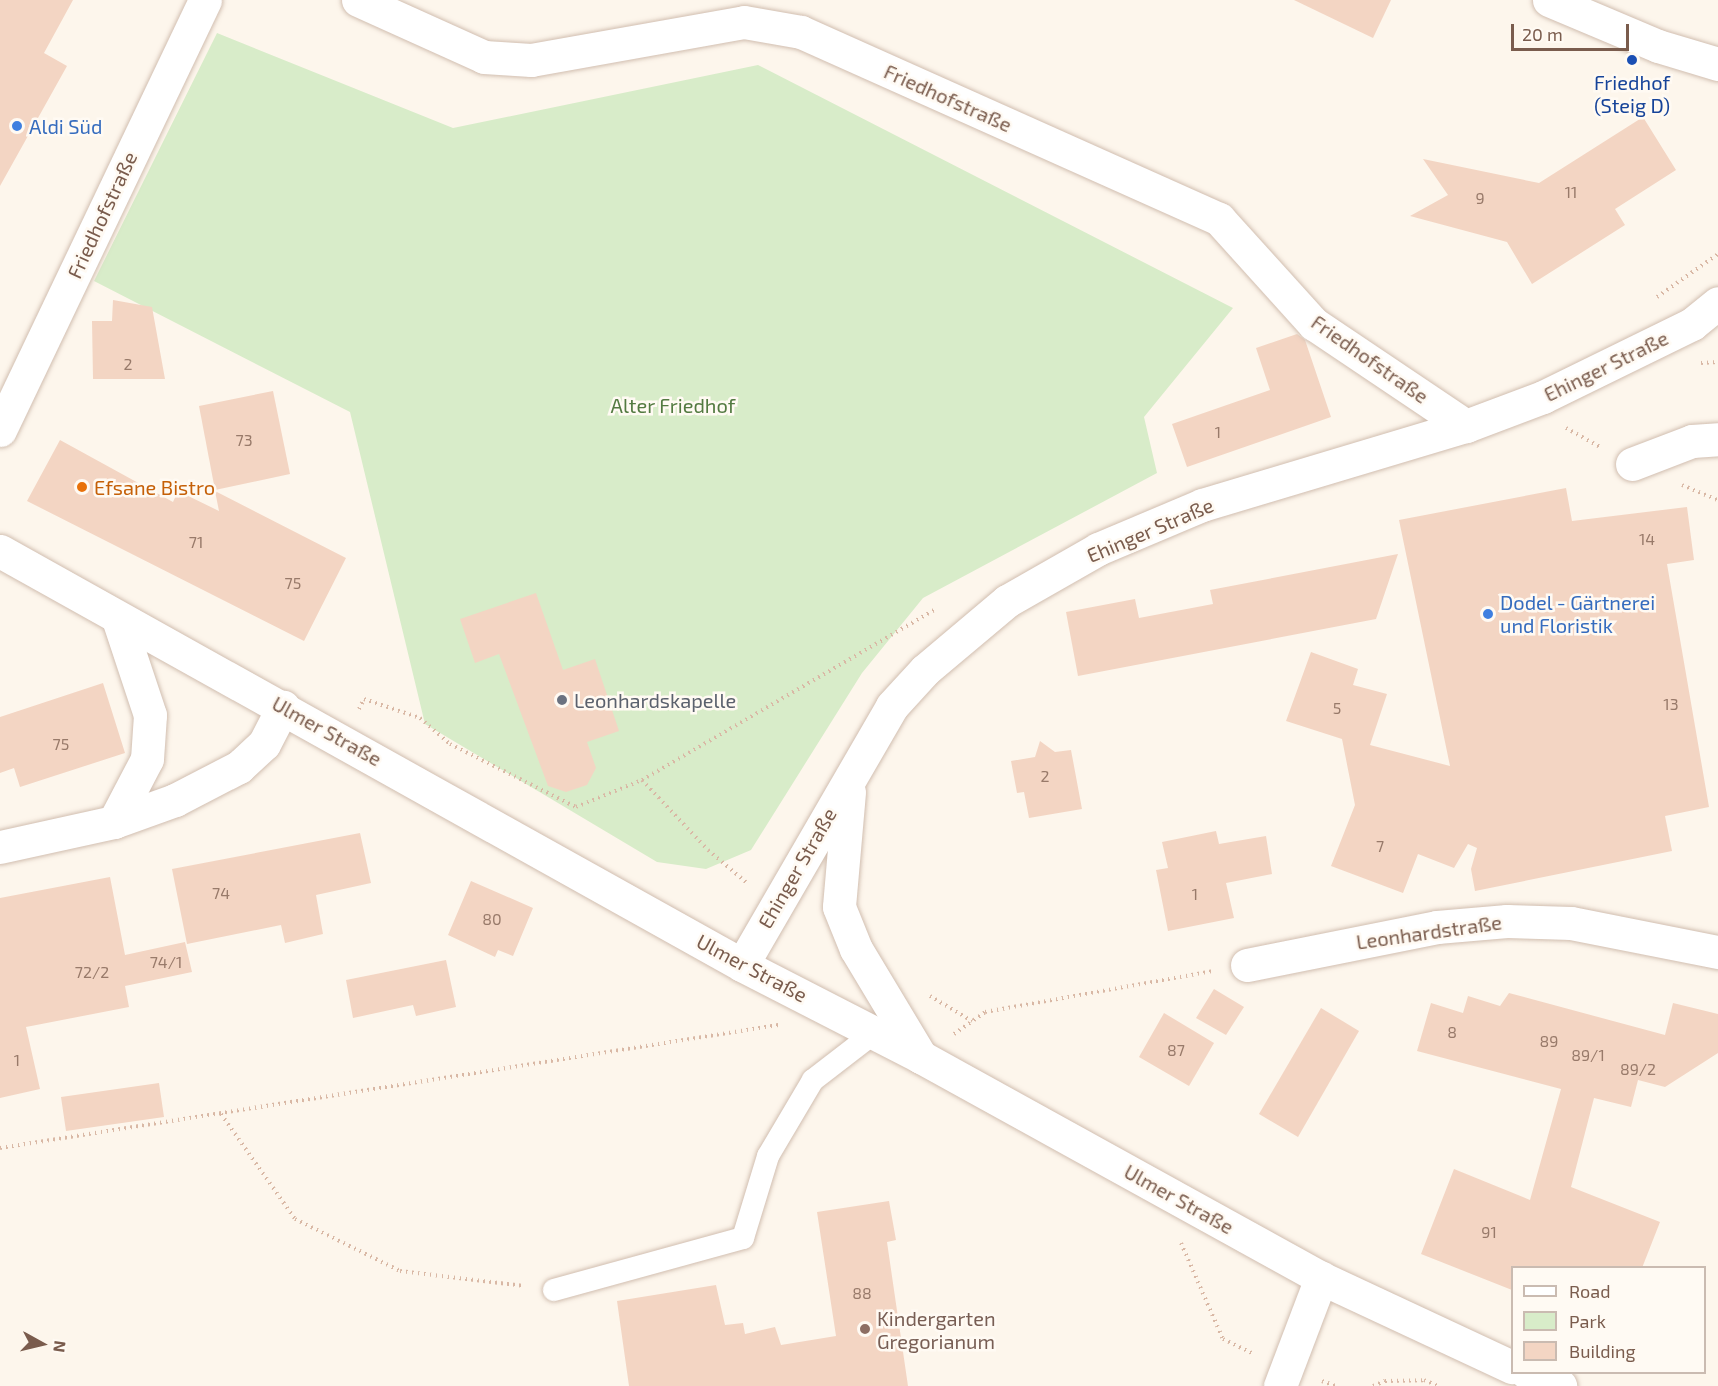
<!DOCTYPE html>
<meta charset="utf-8">
<style>
body{margin:0}
#map{position:relative;width:1718px;height:1386px;overflow:hidden;background:#fdf6ec;font-family:"Exo 2",sans-serif}
div>[style]{position:absolute}
.green>*{inset:0;background:#d8ecc9}
.building>*{inset:0;background:#f3d5c3}
.path>*{height:4px;margin-top:-2px;transform-origin:0;background:repeating-linear-gradient(90deg,#d9b8a5 0 1.5px,transparent 0 6px)}
.roads{filter:drop-shadow(0 0 2px #d1beb0) drop-shadow(0 0 2px #d1beb0)}
.service>*{height:22px;margin:-11px;padding:0 11px;transform-origin:11px;border-radius:11px;background:#fff}
.minor>*{height:33px;margin:-16.5px;padding:0 16.5px;transform-origin:16.5px;border-radius:16.5px;background:#fff}
.tertiary>*{height:33px;margin:-16.5px;padding:0 16.5px;transform-origin:16.5px;border-radius:16.5px;background:#fff}
.secondary>*{height:33px;margin:-16.5px;padding:0 16.5px;transform-origin:16.5px;border-radius:16.5px;background:#fff}
.dots>*{width:16px;height:16px;translate:-50% -50%;box-sizing:border-box;border:3px solid #fffaf3;border-radius:50%}
span{translate:-50% -50%;white-space:nowrap;text-align:center;line-height:1.15;-webkit-text-stroke:5px #fffaf3;paint-order:stroke}
.number-label{font-size:16px;color:#987a6a}
.number-label span{-webkit-text-stroke-width:0}
.transit-label{font-size:20px;color:#164399}
.street-label{font-size:20px;color:#7a5c4d}
.shop-label{font-size:20px;color:#366cbe}
.left{translate:0 -50%;text-align:left}
.park-label{font-size:20px;color:#537a41}
.food-label{font-size:20px;color:#c56008}
.worship-label{font-size:20px;color:#5b616d}
.education-label{font-size:20px;color:#785e54}
.legend{position:absolute;left:1511px;top:1266px;width:195px;height:108px;box-sizing:border-box;background:#fffaf3;border:2px solid #cabbb1;margin:0;padding:8px 10px;list-style:none;font-size:18px;color:#7a5c4d}
.legend li{display:flex;align-items:center;gap:12px;height:30px}
.legend b{width:30px;border:2px solid #cabbb1}
.north{position:absolute;left:12px;top:1314px;width:60px;height:60px;-webkit-text-stroke:4px #fffaf3;paint-order:stroke;rotate:98deg;font-size:16px;font-weight:700;line-height:24px;text-align:center;color:#7a5c4d}
.north::after{content:'';display:block;margin:auto;width:21px;height:27px;background:#7a5c4d;clip-path:polygon(50% 0,100% 100%,50% 72%,0 100%)}
.scale{position:absolute;left:1511px;top:24px;width:118px;height:27px;box-sizing:border-box;border:3px solid #7a5c4d;border-top:0;padding-left:8px;font-size:18px;line-height:21px;white-space:nowrap;color:#7a5c4d;-webkit-text-stroke:4px #fffaf3;paint-order:stroke}
</style>
<div id="map">
<div class="green">
<i style="clip-path:polygon(217px 33px,453px 128px,758px 65px,1233px 308px,1144px 417px,1157px 473px,923px 598px,862px 673px,751px 850px,706px 869px,657px 862px,425px 724px,350px 412px,94px 281px)"></i>
</div>
<div class="building">
<i style="clip-path:polygon(0 0,73px 0,44px 53px,67px 66px,0 186px)"></i>
<i style="clip-path:polygon(1294px 0,1391px 0,1373px 38px)"></i>
<i style="clip-path:polygon(1643px 117px,1676px 170px,1615px 209px,1625px 225px,1532px 284px,1507px 242px,1410px 216px,1448px 195px,1423px 159px,1539px 183px)"></i>
<i style="clip-path:polygon(113px 300px,152px 307px,165px 379px,93px 379px,92px 321px,112px 321px)"></i>
<i style="clip-path:polygon(1297px 334px,1305px 340px,1331px 417px,1187px 467px,1172px 424px,1270px 390px,1256px 348px)"></i>
<i style="clip-path:polygon(273px 391px,290px 474px,215px 490px,199px 406px)"></i>
<i style="clip-path:polygon(60px 440px,173px 502px,178px 491px,219px 511px,215px 491px,346px 558px,304px 641px,27px 501px)"></i>
<i style="clip-path:polygon(1566px 488px,1572px 521px,1687px 507px,1694px 560px,1667px 564px,1709px 807px,1665px 816px,1672px 851px,1475px 891px,1471px 869px,1477px 848px,1468px 844px,1454px 868px,1418px 854px,1403px 893px,1331px 866px,1355px 805px,1342px 739px,1286px 721px,1311px 652px,1358px 669px,1353px 685px,1387px 694px,1370px 745px,1450px 766px,1399px 520px)"></i>
<i style="clip-path:polygon(1398px 554px,1376px 619px,1078px 676px,1066px 612px,1135px 599px,1139px 618px,1213px 604px,1210px 590px)"></i>
<i style="clip-path:polygon(536px 593px,563px 670px,595px 659px,619px 731px,587px 742px,596px 768px,587px 785px,566px 792px,548px 786px,499px 654px,475px 663px,460px 619px)"></i>
<i style="clip-path:polygon(103px 683px,125px 753px,20px 787px,14px 768px,0 773px,0 717px)"></i>
<i style="clip-path:polygon(1040px 741px,1055px 752px,1071px 750px,1082px 809px,1029px 818px,1024px 792px,1017px 793px,1011px 761px,1035px 757px)"></i>
<i style="clip-path:polygon(1216px 831px,1219px 844px,1266px 836px,1272px 874px,1226px 883px,1234px 918px,1168px 931px,1156px 870px,1168px 868px,1162px 842px)"></i>
<i style="clip-path:polygon(360px 833px,371px 883px,316px 895px,323px 934px,285px 943px,281px 925px,187px 944px,172px 869px)"></i>
<i style="clip-path:polygon(110px 877px,125px 955px,185px 942px,192px 972px,125px 986px,129px 1007px,26px 1027px,40px 1089px,0 1098px,0 898px)"></i>
<i style="clip-path:polygon(471px 881px,533px 908px,513px 956px,498px 950px,495px 957px,448px 935px)"></i>
<i style="clip-path:polygon(446px 960px,456px 1007px,416px 1016px,413px 1005px,353px 1018px,346px 980px)"></i>
<i style="clip-path:polygon(1214px 989px,1244px 1007px,1226px 1035px,1196px 1018px)"></i>
<i style="clip-path:polygon(1509px 993px,1665px 1035px,1673px 1003px,1718px 1014px,1718px 1053px,1665px 1087px,1638px 1080px,1631px 1107px,1594px 1098px,1571px 1187px,1660px 1222px,1642px 1268px,1512px 1268px,1512px 1290px,1421px 1254px,1454px 1169px,1530px 1200px,1561px 1089px,1417px 1051px,1431px 1003px,1463px 1013px,1468px 996px,1500px 1006px)"></i>
<i style="clip-path:polygon(1321px 1008px,1359px 1031px,1298px 1137px,1259px 1114px)"></i>
<i style="clip-path:polygon(1164px 1013px,1214px 1043px,1189px 1086px,1139px 1057px)"></i>
<i style="clip-path:polygon(159px 1083px,164px 1117px,66px 1131px,61px 1097px)"></i>
<i style="clip-path:polygon(889px 1201px,896px 1240px,887px 1242px,908px 1386px,629px 1386px,617px 1301px,716px 1285px,725px 1325px,743px 1323px,745px 1334px,775px 1327px,781px 1345px,836px 1336px,817px 1212px)"></i>
</div>
<div class="path">
<i style="left:1657px;top:297px;width:75px;rotate:-35.2deg"></i>
<i style="left:1701px;top:363px;width:17px;rotate:-3deg"></i>
<i style="left:1566px;top:428px;width:38px;rotate:29deg"></i>
<i style="left:1682px;top:485px;width:39px;rotate:23deg"></i>
<i style="left:359px;top:709px;width:11px;rotate:-63deg"></i>
<i style="left:364px;top:699px;width:59px;rotate:18.7deg"></i>
<i style="left:420px;top:718px;width:40px;rotate:41deg"></i>
<i style="left:450px;top:744px;width:141px;rotate:26.6deg"></i>
<i style="left:576px;top:807px;width:71px;rotate:-22.2deg"></i>
<i style="left:642px;top:780px;width:96px;rotate:46.7deg"></i>
<i style="left:708px;top:850px;width:51px;rotate:40.2deg"></i>
<i style="left:642px;top:780px;width:341px;rotate:-30.2deg"></i>
<i style="left:930px;top:996px;width:49px;rotate:30.8deg"></i>
<i style="left:954px;top:1034px;width:38px;rotate:-35deg"></i>
<i style="left:985px;top:1012px;width:231px;rotate:-10.2deg"></i>
<i style="left:221px;top:1114px;width:128px;rotate:54.8deg"></i>
<i style="left:295px;top:1219px;width:117px;rotate:26.3deg"></i>
<i style="left:400px;top:1271px;width:125px;rotate:6.9deg"></i>
<i style="left:0;top:1148px;width:788px;rotate:-8.98deg"></i>
<i style="left:1181px;top:1243px;width:105px;rotate:66.4deg"></i>
<i style="left:1223px;top:1339px;width:34px;rotate:26deg"></i>
<i style="left:1322px;top:1381px;width:15px;rotate:20deg"></i>
<i style="left:1373px;top:1386px;width:13px;rotate:-23deg"></i>
<i style="left:1385px;top:1381px;width:39px;rotate:-1deg"></i>
<i style="left:1424px;top:1380px;width:15px;rotate:23deg"></i>
</div>
<div class="roads">
<div class="service">
<i style="left:554px;top:1290px;width:196px;rotate:-15.4deg"></i>
<i style="left:743px;top:1238px;width:86px;rotate:-73deg"></i>
<i style="left:768px;top:1156px;width:88px;rotate:-59.4deg"></i>
<i style="left:813px;top:1080px;width:77px;rotate:-37.6deg"></i>
</div>
<div class="minor">
<i style="left:358px;top:0;width:138px;rotate:24.3deg"></i>
<i style="left:484px;top:57px;width:47px;rotate:3.7deg"></i>
<i style="left:531px;top:60px;width:216px;rotate:-10.1deg"></i>
<i style="left:744px;top:22px;width:58px;rotate:10deg"></i>
<i style="left:801px;top:32px;width:458px;rotate:24.1deg"></i>
<i style="left:1219px;top:219px;width:142px;rotate:47.9deg"></i>
<i style="left:1314px;top:324px;width:183px;rotate:33.9deg"></i>
<i style="left:1549px;top:0;width:118px;rotate:22.9deg"></i>
<i style="left:1658px;top:46px;width:63px;rotate:16.7deg"></i>
<i style="left:0;top:430px;width:476px;rotate:-64.5deg"></i>
<i style="left:1632px;top:464px;width:64px;rotate:-21deg"></i>
<i style="left:1692px;top:441px;width:26px;rotate:-4deg"></i>
<i style="left:1247px;top:965px;width:194px;rotate:-11.3deg"></i>
<i style="left:1437px;top:927px;width:70px;rotate:-4.9deg"></i>
<i style="left:1507px;top:921px;width:64px;rotate:1.8deg"></i>
<i style="left:1571px;top:923px;width:150px;rotate:11.2deg"></i>
<i style="left:1280px;top:1386px;width:116px;rotate:-69.2deg"></i>
</div>
<div class="tertiary">
<i style="left:114px;top:822px;width:71px;rotate:-62.4deg"></i>
<i style="left:147px;top:759px;width:44px;rotate:-86.1deg"></i>
<i style="left:150px;top:715px;width:101px;rotate:-108.4deg"></i>
<i style="left:0;top:847px;width:117px;rotate:-12.4deg"></i>
<i style="left:114px;top:822px;width:65px;rotate:-19.8deg"></i>
<i style="left:175px;top:800px;width:72px;rotate:-27.3deg"></i>
<i style="left:239px;top:767px;width:34px;rotate:-43deg"></i>
<i style="left:264px;top:744px;width:42px;rotate:-62.8deg"></i>
</div>
<div class="secondary">
<i style="left:0;top:551px;width:850px;rotate:29.16deg"></i>
<i style="left:742px;top:965px;width:201px;rotate:27.2deg"></i>
<i style="left:921px;top:1057px;width:457px;rotate:28.9deg"></i>
<i style="left:1321px;top:1278px;width:211px;rotate:25deg"></i>
<i style="left:849px;top:792px;width:115px;rotate:95deg"></i>
<i style="left:839px;top:907px;width:45px;rotate:68deg"></i>
<i style="left:856px;top:949px;width:126px;rotate:59deg"></i>
<i style="left:742px;top:965px;width:299px;rotate:-59.9deg"></i>
<i style="left:892px;top:706px;width:49px;rotate:-47.5deg"></i>
<i style="left:925px;top:670px;width:107px;rotate:-40.1deg"></i>
<i style="left:1007px;top:601px;width:105px;rotate:-29.7deg"></i>
<i style="left:1098px;top:549px;width:113px;rotate:-22.9deg"></i>
<i style="left:1202px;top:505px;width:276px;rotate:-16.7deg"></i>
<i style="left:1466px;top:426px;width:82px;rotate:-20.6deg"></i>
<i style="left:1543px;top:397px;width:166px;rotate:-26.1deg"></i>
<i style="left:1692px;top:324px;width:33px;rotate:-39deg"></i>
<i style="left:1526px;top:1372px;width:37px;rotate:22deg"></i>
</div>
</div>
<div class="dots">
<i style="left:1632px;top:60px;background:#1a4fb4"></i>
<i style="left:17px;top:126px;background:#3f7fe0"></i>
<i style="left:82px;top:487px;background:#e8710a"></i>
<i style="left:1488px;top:614px;background:#3f7fe0"></i>
<i style="left:562px;top:700px;background:#6b7280"></i>
<i style="left:865px;top:1329px;background:#8d6e63"></i>
</div>
<div class="number-label">
<span style="left:1571px;top:192px">11</span>
<span style="left:1480px;top:198px">9</span>
<span style="left:128px;top:364px">2</span>
<span style="left:1218px;top:432px">1</span>
<span style="left:244px;top:440px">73</span>
<span style="left:1647px;top:539px">14</span>
<span style="left:196px;top:542px">71</span>
<span style="left:293px;top:583px">75</span>
<span style="left:1671px;top:704px">13</span>
<span style="left:1337px;top:708px">5</span>
<span style="left:61px;top:744px">75</span>
<span style="left:1045px;top:776px">2</span>
<span style="left:1380px;top:846px">7</span>
<span style="left:221px;top:893px">74</span>
<span style="left:1195px;top:894px">1</span>
<span style="left:492px;top:919px">80</span>
<span style="left:166px;top:962px">74/1</span>
<span style="left:92px;top:972px">72/2</span>
<span style="left:1452px;top:1032px">8</span>
<span style="left:1549px;top:1041px">89</span>
<span style="left:1176px;top:1050px">87</span>
<span style="left:1588px;top:1055px">89/1</span>
<span style="left:17px;top:1060px">1</span>
<span style="left:1638px;top:1069px">89/2</span>
<span style="left:1489px;top:1232px">91</span>
<span style="left:862px;top:1293px">88</span>
</div>
<div class="transit-label">
<span style="left:1632px;top:94px">Friedhof<br>(Steig D)</span>
</div>
<div class="street-label">
<span style="left:948px;top:98px;rotate:24deg">Friedhofstraße</span>
<span style="left:102px;top:215px;rotate:-65deg">Friedhofstraße</span>
<span style="left:1370px;top:359px;rotate:35deg">Friedhofstraße</span>
<span style="left:1606px;top:366px;rotate:-26deg">Ehinger Straße</span>
<span style="left:1150px;top:530px;rotate:-23deg">Ehinger Straße</span>
<span style="left:327px;top:731px;rotate:29deg">Ulmer Straße</span>
<span style="left:797px;top:868px;rotate:-60deg">Ehinger Straße</span>
<span style="left:1429px;top:932px;rotate:-8deg">Leonhardstraße</span>
<span style="left:752px;top:968px;rotate:28deg">Ulmer Straße</span>
<span style="left:1179px;top:1199px;rotate:29deg">Ulmer Straße</span>
</div>
<div class="shop-label">
<span class="left" style="left:29px;top:126px">Aldi Süd</span>
<span class="left" style="left:1500px;top:614px">Dodel - Gärtnerei<br>und Floristik</span>
</div>
<div class="park-label">
<span style="left:673px;top:405px">Alter Friedhof</span>
</div>
<div class="food-label">
<span class="left" style="left:94px;top:487px">Efsane Bistro</span>
</div>
<div class="worship-label">
<span class="left" style="left:574px;top:700px">Leonhardskapelle</span>
</div>
<div class="education-label">
<span class="left" style="left:877px;top:1330px">Kindergarten<br>Gregorianum</span>
</div>
<ul class="legend">
<li><b style="height:8px;background:#fff"></b>Road</li>
<li><b style="height:16px;background:#d8ecc9"></b>Park</li>
<li><b style="height:16px;background:#f3d5c3"></b>Building</li>
</ul>
<div class="north">N</div>
<div class="scale">20 m</div>
</div>
